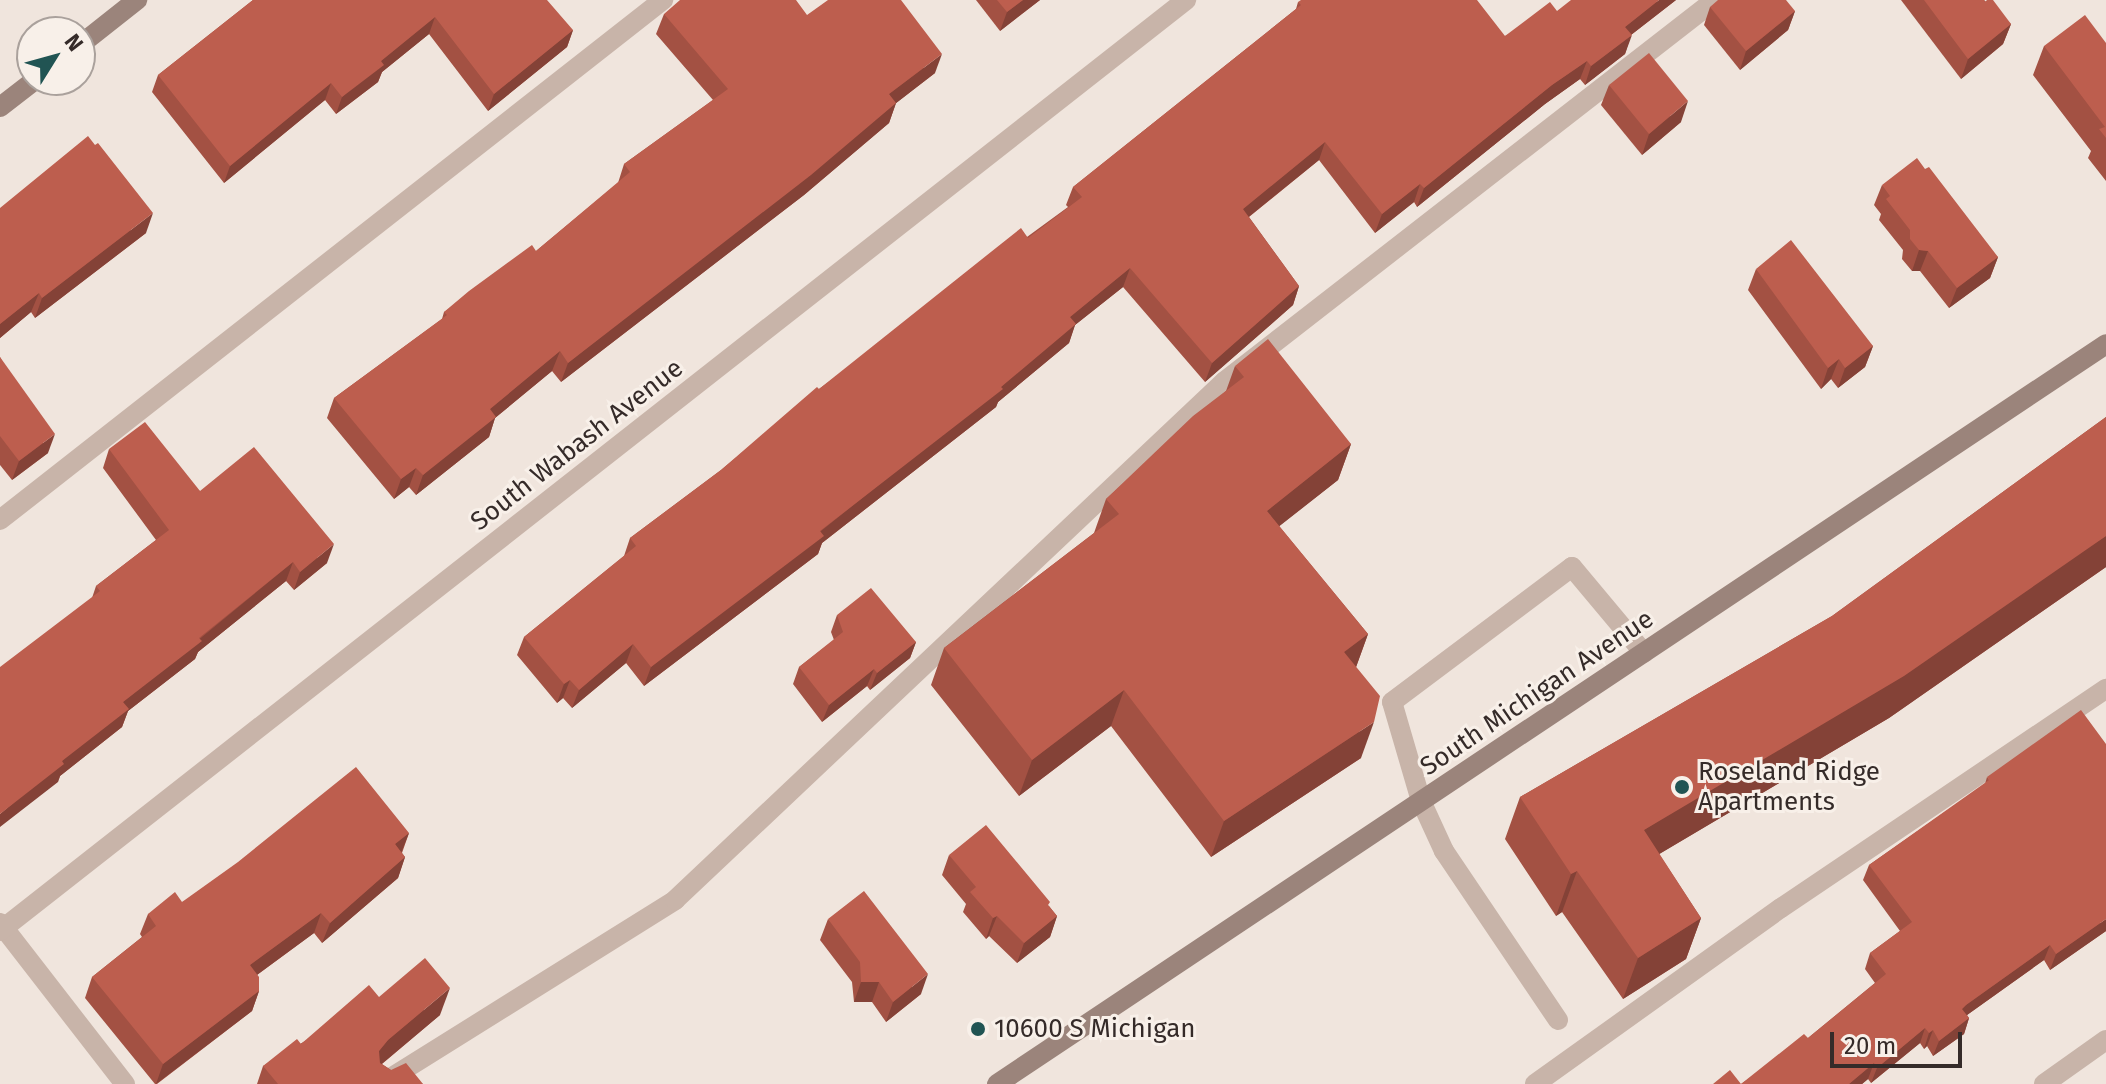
<!DOCTYPE html>
<style>
body{margin:0}
#map{position:relative;width:2106px;height:1084px;overflow:hidden;background:#f0e5dd;font-family:"Fira Sans",sans-serif}
div>[style]{position:absolute}
.lane>*{height:20px;margin:-10px;padding:0 10px;transform-origin:10px;border-radius:10px;background:#c8b4a9}
.street>*{height:20px;margin:-10px;padding:0 10px;transform-origin:10px;border-radius:10px;background:#c8b4a9}
.secondary>*{height:20px;margin:-10px;padding:0 10px;transform-origin:10px;border-radius:10px;background:#9b847b}
.wall>*{inset:0;background:#a35143}
.shaded-wall>*{inset:0;background:#844237}
.building>*{inset:0;background:#bd5e4e}
.dots>*{width:22px;height:22px;translate:-50% -50%;box-sizing:border-box;border:4px solid #f8f0e9;border-radius:50%}
span{translate:-50% -50%;white-space:nowrap;text-align:center;line-height:1.15;-webkit-text-stroke:6px #f8f0e9;paint-order:stroke}
.street-label{font-size:26px;color:#352b29}
.poi-label{font-size:26px;color:#352b29}
.left{translate:0 -50%;text-align:left}
.north{position:absolute;left:16px;top:16px;width:80px;height:80px;box-sizing:border-box;background:#f8f0e9;border:2px solid #aaa19c;border-radius:50%;rotate:53deg;font-size:22px;font-weight:700;line-height:32px;text-align:center;color:#352b29}
.north::after{content:'';display:block;margin:auto;width:28px;height:36px;background:#215453;clip-path:polygon(50% 0,100% 100%,50% 72%,0 100%)}
.scale{position:absolute;left:1830px;top:1032px;width:132px;height:36px;box-sizing:border-box;border:4px solid #352b29;border-top:0;padding-left:10px;font-size:24px;line-height:28px;white-space:nowrap;color:#352b29;-webkit-text-stroke:6px #f8f0e9;paint-order:stroke}
</style>
<div id="map">
<div class="lane">
<i style="left:0;top:520px;width:843px;rotate:-38.11deg"></i>
<i style="left:0;top:923px;width:204px;rotate:52.2deg"></i>
<i style="left:1558px;top:1020px;width:204px;rotate:-124deg"></i>
<i style="left:1444px;top:851px;width:55px;rotate:-114.7deg"></i>
<i style="left:1421px;top:801px;width:103px;rotate:-106.3deg"></i>
<i style="left:1392px;top:702px;width:225px;rotate:-36.9deg"></i>
<i style="left:1572px;top:567px;width:112px;rotate:50.1deg"></i>
<i style="left:381px;top:1084px;width:347px;rotate:-32deg"></i>
<i style="left:675px;top:900px;width:756px;rotate:-43.34deg"></i>
<i style="left:1225px;top:381px;width:621px;rotate:-37.87deg"></i>
<i style="left:1535px;top:1084px;width:302px;rotate:-35.6deg"></i>
<i style="left:1781px;top:908px;width:392px;rotate:-34deg"></i>
</div>
<div class="street">
<i style="left:0;top:931px;width:1508px;rotate:-38.13deg"></i>
<i style="left:2044px;top:1084px;width:76px;rotate:-35.4deg"></i>
</div>
<div class="secondary">
<i style="left:80px;top:45px;width:73px;rotate:-38.3deg"></i>
<i style="left:0;top:107px;width:44px;rotate:-37.6deg"></i>
<i style="left:997px;top:1084px;width:1333px;rotate:-33.71deg"></i>
</div>
<div class="wall">
<i style="clip-path:polygon(253px 0,573px 30px,567px 47px,488px 111px,429px 34px,382px 72px,378px 82px,336px 114px,325px 100px,224px 183px,152px 92px,158px 75px)"></i>
<i style="clip-path:polygon(976px 0,1040px 0,1000px 31px)"></i>
<i style="clip-path:polygon(1676px 0,1631px 35px,1625px 54px,1585px 85px,1580px 79px,1545px 104px,1417px 207px,1414px 202px,1375px 233px,1319px 160px,1249px 217px,1299px 286px,1293px 305px,1205px 382px,1123px 287px,1075px 325px,1069px 343px,998px 402px,996px 407px,822px 543px,818px 554px,644px 686px,626px 663px,572px 708px,563px 698px,557px 703px,517px 655px,524px 637px,624px 556px,630px 538px,721px 470px,819px 389px,1068px 207px,1066px 205px,1073px 187px,1296px 9px,1298px 2px,1505px 36px,1557px 11px)"></i>
<i style="clip-path:polygon(1901px 0,1984px 0,2011px 24px,2003px 44px,1961px 79px)"></i>
<i style="clip-path:polygon(1710px 7px,1795px 11px,1788px 30px,1740px 70px,1704px 25px)"></i>
<i style="clip-path:polygon(664px 14px,807px 15px,935px 73px,896px 103px,889px 123px,804px 195px,561px 382px,552px 371px,495px 418px,489px 437px,416px 495px,409px 487px,394px 499px,327px 418px,334px 398px,442px 319px,444px 312px,536px 251px,618px 183px,624px 164px,713px 100px,656px 34px)"></i>
<i style="clip-path:polygon(2106px 43px,2106px 181px,2088px 158px,2091px 151px,2033px 75px,2044px 46px)"></i>
<i style="clip-path:polygon(1609px 85px,1681px 122px,1642px 155px,1601px 105px)"></i>
<i style="clip-path:polygon(1882px 185px,1998px 257px,1990px 278px,1949px 308px,1920px 271px,1912px 271px,1902px 259px,1903px 250px,1879px 220px,1881px 214px,1874px 205px)"></i>
<i style="clip-path:polygon(0 208px,146px 233px,35px 318px,31px 312px,0 338px)"></i>
<i style="clip-path:polygon(1756px 269px,1873px 346px,1865px 367px,1838px 388px,1831px 379px,1821px 389px,1748px 290px)"></i>
<i style="clip-path:polygon(0 357px,48px 453px,12px 480px,0 465px)"></i>
<i style="clip-path:polygon(1235px 366px,1351px 444px,1338px 480px,1279px 526px,1368px 634px,1356px 667px,1361px 758px,1211px 857px,1111px 726px,1019px 796px,931px 685px,944px 648px,1094px 533px,1106px 499px,1226px 391px)"></i>
<i style="clip-path:polygon(2106px 417px,2106px 567px,1889px 718px,1659px 854px,1701px 918px,1686px 959px,1623px 999px,1562px 912px,1556px 916px,1505px 839px,1520px 797px,1832px 616px)"></i>
<i style="clip-path:polygon(109px 449px,200px 491px,327px 563px,294px 590px,286px 581px,198px 652px,195px 659px,128px 711px,122px 727px,60px 776px,58px 782px,92px 598px,96px 586px,156px 540px,103px 468px)"></i>
<i style="clip-path:polygon(837px 615px,916px 642px,910px 658px,870px 690px,867px 686px,822px 722px,793px 684px,799px 667px,834px 640px,831px 632px)"></i>
<i style="clip-path:polygon(1987px 777px,2106px 931px,2050px 970px,2044px 960px,1967px 1015px,1969px 1018px,1964px 1034px,1933px 1056px,1927px 1046px,1924px 1049px,1920px 1043px,1871px 1083px,1868px 1079px,1862px 1084px,1713px 1084px,1741px 1084px,1808px 1038px,1875px 983px,1865px 969px,1870px 953px,1900px 931px,1863px 880px,1869px 865px,1985px 784px)"></i>
<i style="clip-path:polygon(409px 833px,402px 853px,405px 857px,398px 878px,322px 943px,314px 933px,257px 975px,259px 991px,252px 1011px,157px 1084px,155px 1084px,85px 998px,92px 977px,142px 937px,140px 934px,148px 914px,182px 902px)"></i>
<i style="clip-path:polygon(949px 855px,1049px 906px,1057px 916px,1050px 937px,1017px 963px,989px 936px,986px 939px,963px 912px,966px 904px,942px 875px)"></i>
<i style="clip-path:polygon(828px 919px,921px 994px,886px 1022px,872px 1002px,854px 1002px,852px 982px,820px 940px)"></i>
<i style="clip-path:polygon(379px 997px,440px 1015px,382px 1064px,391px 1070px,423px 1084px,257px 1084px,263px 1066px)"></i>
</div>
<div class="shaded-wall">
<i style="clip-path:polygon(1023px 0,1040px 0,1000px 31px,1007px 12px)"></i>
<i style="clip-path:polygon(1659px 0,1676px 0,1618px 45px,1625px 27px)"></i>
<i style="clip-path:polygon(1795px 11px,1788px 30px,1740px 70px,1746px 51px)"></i>
<i style="clip-path:polygon(435px 17px,429px 34px,382px 72px,378px 82px,336px 114px,342px 97px,381px 61px)"></i>
<i style="clip-path:polygon(2011px 24px,2003px 44px,1961px 79px,1968px 59px)"></i>
<i style="clip-path:polygon(573px 30px,567px 47px,488px 111px,494px 94px)"></i>
<i style="clip-path:polygon(1632px 35px,1625px 54px,1585px 85px,1591px 66px)"></i>
<i style="clip-path:polygon(942px 54px,935px 73px,882px 114px,889px 94px)"></i>
<i style="clip-path:polygon(1587px 61px,1580px 79px,1545px 104px,1417px 207px,1424px 188px,1552px 85px)"></i>
<i style="clip-path:polygon(331px 83px,325px 100px,224px 183px,230px 166px)"></i>
<i style="clip-path:polygon(1688px 101px,1681px 122px,1642px 155px,1649px 134px)"></i>
<i style="clip-path:polygon(896px 103px,889px 123px,804px 195px,561px 382px,568px 363px)"></i>
<i style="clip-path:polygon(1325px 142px,1319px 160px,1236px 227px,1243px 209px)"></i>
<i style="clip-path:polygon(1420px 184px,1414px 202px,1375px 233px,1382px 214px)"></i>
<i style="clip-path:polygon(153px 213px,146px 233px,35px 318px,42px 298px)"></i>
<i style="clip-path:polygon(1919px 250px,1928px 251px,1920px 271px,1912px 271px)"></i>
<i style="clip-path:polygon(1998px 257px,1990px 278px,1949px 308px,1957px 288px)"></i>
<i style="clip-path:polygon(1130px 268px,1123px 287px,1075px 325px,1069px 343px,998px 402px,996px 407px,822px 543px,818px 554px,644px 686px,651px 667px,1001px 387px,1070px 317px)"></i>
<i style="clip-path:polygon(1299px 286px,1293px 305px,1205px 382px,1212px 363px)"></i>
<i style="clip-path:polygon(39px 293px,31px 312px,0 338px,0 324px)"></i>
<i style="clip-path:polygon(1873px 346px,1865px 367px,1838px 388px,1845px 368px)"></i>
<i style="clip-path:polygon(560px 351px,552px 371px,495px 418px,489px 437px,416px 495px,423px 475px,490px 409px)"></i>
<i style="clip-path:polygon(1839px 359px,1831px 379px,1821px 389px,1828px 368px)"></i>
<i style="clip-path:polygon(55px 434px,48px 453px,12px 480px,19px 461px)"></i>
<i style="clip-path:polygon(1351px 444px,1338px 480px,1253px 547px,1267px 511px)"></i>
<i style="clip-path:polygon(416px 468px,409px 487px,394px 499px,401px 479px)"></i>
<i style="clip-path:polygon(2106px 536px,2106px 567px,1889px 718px,1629px 872px,1644px 830px)"></i>
<i style="clip-path:polygon(334px 544px,327px 563px,294px 590px,300px 572px)"></i>
<i style="clip-path:polygon(293px 562px,286px 581px,198px 652px,195px 659px,128px 711px,122px 727px,60px 776px,58px 782px,0 827px,0 814px,62px 761px,123px 702px)"></i>
<i style="clip-path:polygon(1368px 634px,1355px 670px,1344px 652px)"></i>
<i style="clip-path:polygon(916px 642px,910px 658px,870px 690px,877px 673px)"></i>
<i style="clip-path:polygon(633px 644px,626px 663px,572px 708px,579px 690px)"></i>
<i style="clip-path:polygon(874px 669px,867px 686px,822px 722px,829px 705px)"></i>
<i style="clip-path:polygon(570px 680px,563px 698px,557px 703px,564px 684px)"></i>
<i style="clip-path:polygon(1124px 690px,1111px 726px,1019px 796px,1032px 760px)"></i>
<i style="clip-path:polygon(1374px 722px,1361px 758px,1211px 857px,1224px 821px)"></i>
<i style="clip-path:polygon(409px 833px,401px 853px,395px 844px)"></i>
<i style="clip-path:polygon(405px 857px,398px 878px,322px 943px,330px 923px)"></i>
<i style="clip-path:polygon(1577px 871px,1562px 912px,1556px 916px,1571px 874px)"></i>
<i style="clip-path:polygon(321px 913px,314px 933px,243px 985px,250px 965px)"></i>
<i style="clip-path:polygon(997px 916px,989px 936px,986px 939px,993px 918px)"></i>
<i style="clip-path:polygon(1057px 916px,1050px 937px,1017px 963px,1024px 943px)"></i>
<i style="clip-path:polygon(1701px 918px,1686px 959px,1623px 999px,1638px 958px)"></i>
<i style="clip-path:polygon(2106px 919px,2106px 931px,2050px 970px,2056px 954px)"></i>
<i style="clip-path:polygon(2050px 945px,2044px 960px,1960px 1020px,1962px 1009px,1966px 1005px)"></i>
<i style="clip-path:polygon(928px 974px,921px 994px,886px 1022px,893px 1002px)"></i>
<i style="clip-path:polygon(861px 982px,879px 982px,872px 1002px,854px 1002px)"></i>
<i style="clip-path:polygon(450px 988px,440px 1015px,378px 1067px,379px 1051px,388px 1040px)"></i>
<i style="clip-path:polygon(259px 991px,252px 1011px,156px 1084px,163px 1064px)"></i>
<i style="clip-path:polygon(1969px 1018px,1964px 1034px,1933px 1056px,1939px 1041px)"></i>
<i style="clip-path:polygon(1925px 1028px,1920px 1043px,1871px 1083px,1877px 1068px)"></i>
<i style="clip-path:polygon(1933px 1030px,1927px 1046px,1924px 1049px,1929px 1033px)"></i>
<i style="clip-path:polygon(1874px 1063px,1868px 1079px,1862px 1084px,1849px 1084px)"></i>
</div>
<div class="building">
<i style="clip-path:polygon(253px 0,547px 0,573px 30px,494px 94px,435px 17px,381px 61px,384px 65px,342px 97px,331px 83px,230px 166px,158px 75px)"></i>
<i style="clip-path:polygon(680px 0,796px 0,807px 15px,828px 0,901px 0,942px 54px,889px 94px,896px 103px,811px 175px,568px 363px,560px 351px,490px 409px,496px 417px,423px 475px,416px 468px,401px 479px,334px 398px,447px 315px,444px 312px,469px 291px,532px 245px,536px 251px,630px 172px,624px 164px,728px 89px,664px 14px)"></i>
<i style="clip-path:polygon(997px 0,1023px 0,1007px 12px)"></i>
<i style="clip-path:polygon(1301px 0,1477px 0,1505px 36px,1550px 2px,1557px 11px,1571px 0,1659px 0,1625px 27px,1632px 35px,1591px 66px,1587px 61px,1552px 85px,1424px 188px,1420px 184px,1382px 214px,1325px 142px,1243px 209px,1299px 286px,1212px 363px,1130px 268px,1070px 317px,1076px 324px,1001px 387px,1003px 389px,820px 531px,824px 536px,651px 667px,633px 644px,579px 690px,570px 680px,564px 684px,524px 637px,636px 546px,630px 538px,721px 470px,817px 387px,819px 389px,1021px 228px,1028px 238px,1082px 197px,1073px 187px,1301px 5px,1298px 2px)"></i>
<i style="clip-path:polygon(1718px 0,1786px 0,1795px 11px,1746px 51px,1710px 7px)"></i>
<i style="clip-path:polygon(1924px 0,1984px 0,1985px 2px,1987px 0,1993px 0,2011px 24px,1968px 59px)"></i>
<i style="clip-path:polygon(2085px 15px,2106px 43px,2106px 138px,2099px 129px,2105px 127px,2044px 46px)"></i>
<i style="clip-path:polygon(1649px 53px,1688px 101px,1649px 134px,1609px 85px)"></i>
<i style="clip-path:polygon(88px 136px,95px 145px,98px 143px,153px 213px,42px 298px,39px 293px,0 324px,0 208px)"></i>
<i style="clip-path:polygon(1917px 158px,1925px 169px,1929px 167px,1998px 257px,1957px 288px,1928px 251px,1919px 250px,1910px 239px,1910px 230px,1886px 199px,1890px 196px,1882px 185px)"></i>
<i style="clip-path:polygon(1791px 240px,1873px 346px,1845px 368px,1839px 359px,1828px 368px,1756px 269px)"></i>
<i style="clip-path:polygon(1268px 339px,1351px 444px,1267px 511px,1368px 634px,1344px 652px,1380px 696px,1374px 722px,1224px 821px,1124px 690px,1032px 760px,944px 648px,1119px 514px,1106px 499px,1193px 416px,1244px 377px,1235px 366px)"></i>
<i style="clip-path:polygon(0 357px,55px 434px,19px 461px,0 436px)"></i>
<i style="clip-path:polygon(2106px 417px,2106px 536px,1904px 676px,1644px 830px,1701px 918px,1638px 958px,1577px 871px,1571px 874px,1520px 797px,1832px 616px)"></i>
<i style="clip-path:polygon(145px 422px,200px 491px,254px 447px,334px 544px,300px 572px,293px 562px,199px 638px,202px 641px,123px 702px,129px 709px,62px 761px,64px 764px,0 814px,0 667px,100px 591px,96px 586px,169px 530px,109px 449px)"></i>
<i style="clip-path:polygon(871px 588px,916px 642px,877px 673px,874px 669px,829px 705px,799px 667px,843px 632px,837px 615px)"></i>
<i style="clip-path:polygon(2081px 710px,2106px 744px,2106px 919px,2056px 954px,2050px 945px,1966px 1005px,1962px 1009px,1969px 1018px,1939px 1041px,1933px 1030px,1929px 1033px,1925px 1028px,1877px 1068px,1874px 1063px,1849px 1084px,1713px 1084px,1730px 1070px,1741px 1084px,1804px 1034px,1808px 1038px,1886px 974px,1870px 953px,1912px 922px,1869px 865px,1989px 780px,1987px 777px)"></i>
<i style="clip-path:polygon(356px 767px,409px 833px,395px 844px,405px 857px,330px 923px,321px 913px,250px 965px,259px 977px,259px 991px,163px 1064px,92px 977px,156px 926px,148px 914px,175px 892px,182px 902px,238px 862px)"></i>
<i style="clip-path:polygon(986px 825px,1050px 902px,1048px 905px,1057px 916px,1024px 943px,997px 916px,993px 918px,970px 892px,976px 887px,949px 855px)"></i>
<i style="clip-path:polygon(864px 891px,928px 974px,893px 1002px,879px 982px,861px 982px,860px 962px,828px 919px)"></i>
<i style="clip-path:polygon(425px 958px,450px 988px,388px 1040px,379px 1051px,380px 1063px,391px 1070px,406px 1063px,423px 1084px,278px 1084px,263px 1066px,297px 1039px,301px 1044px,369px 985px,379px 997px)"></i>
</div>
<div class="dots">
<i style="left:1682px;top:787px;background:#215453"></i>
<i style="left:978px;top:1029px;background:#215453"></i>
</div>
<div class="street-label">
<span style="left:577px;top:445px;rotate:-38deg">South Wabash Avenue</span>
<span style="left:1537px;top:693px;rotate:-34deg">South Michigan Avenue</span>
</div>
<div class="poi-label">
<span class="left" style="left:1698px;top:787px">Roseland Ridge<br>Apartments</span>
<span class="left" style="left:994px;top:1029px">10600 S Michigan</span>
</div>
<div class="north">N</div>
<div class="scale">20 m</div>
</div>
